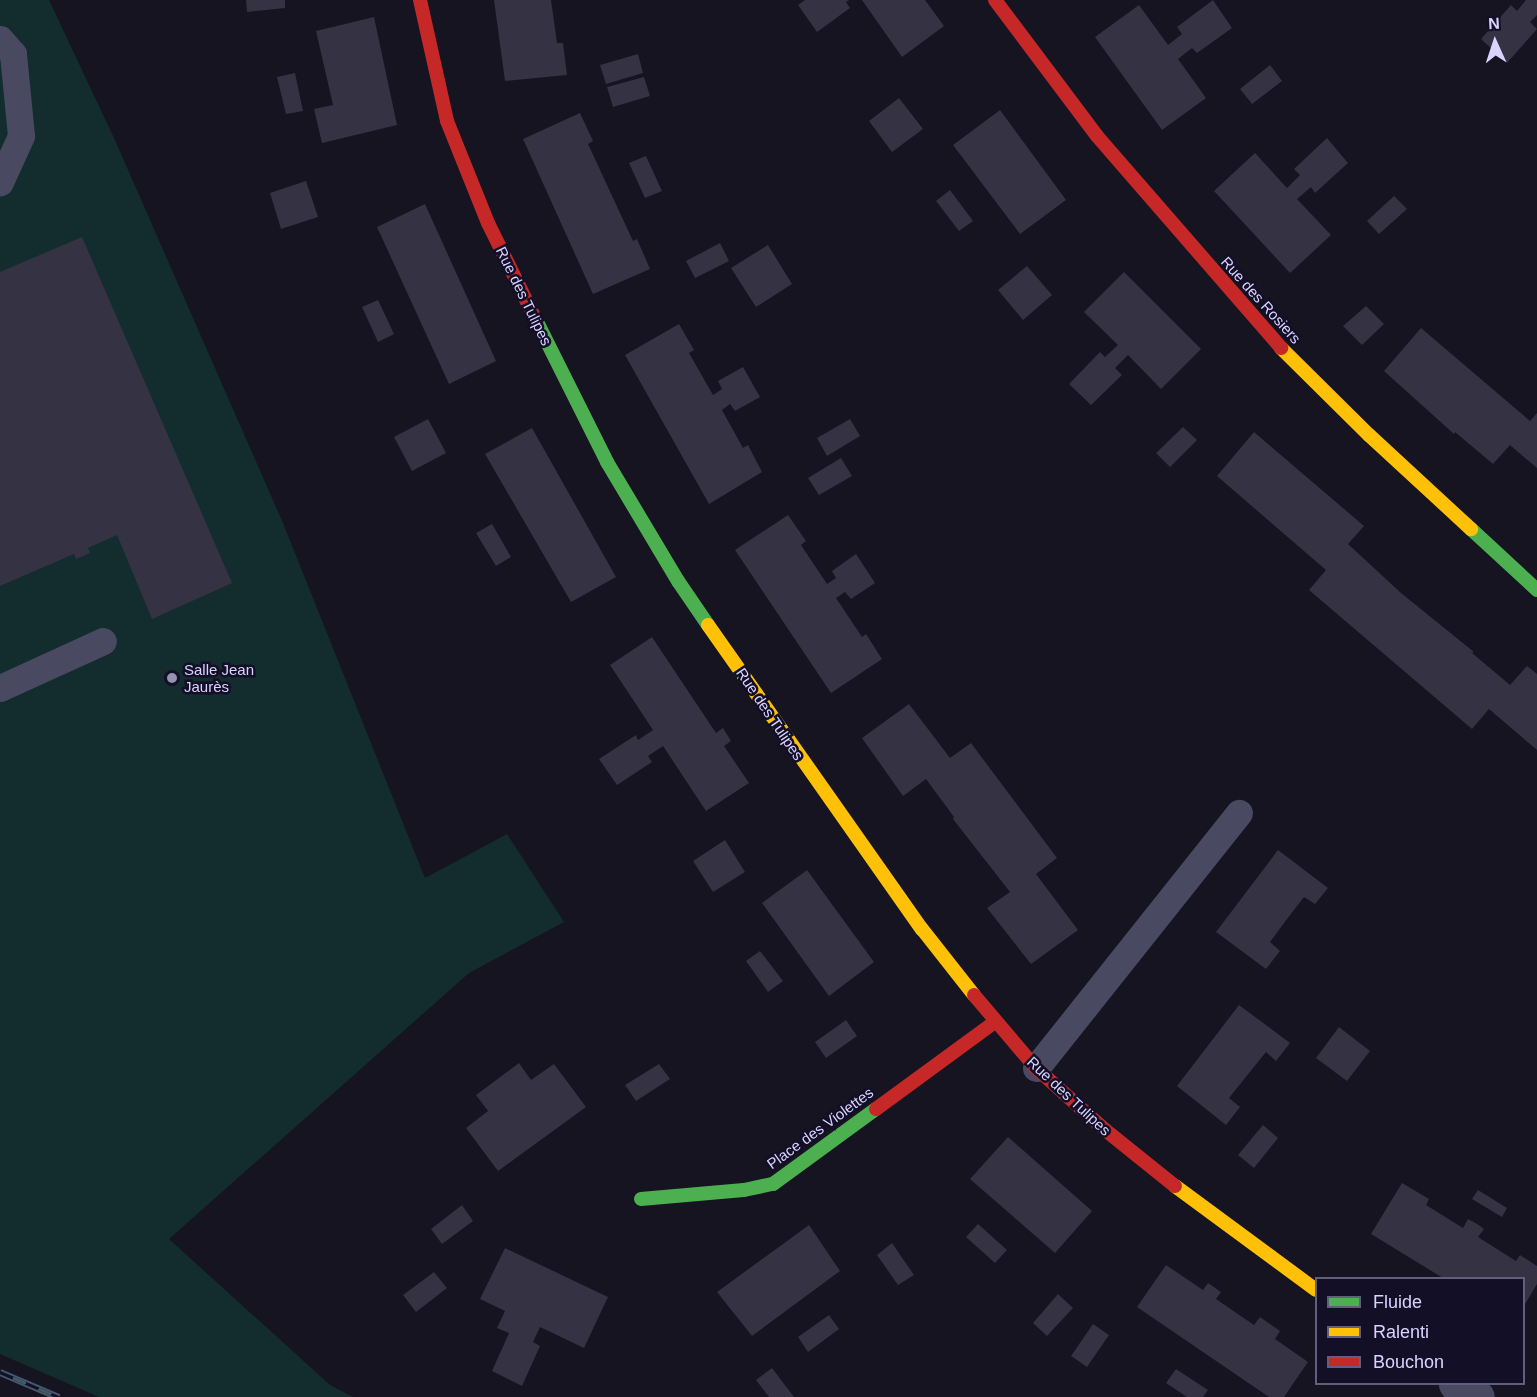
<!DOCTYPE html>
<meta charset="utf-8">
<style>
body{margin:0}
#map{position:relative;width:1537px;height:1397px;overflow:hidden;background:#161421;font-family:Arial,sans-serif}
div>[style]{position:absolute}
.green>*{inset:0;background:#132c2d}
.building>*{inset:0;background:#343243}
.lane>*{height:27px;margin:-13.5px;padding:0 13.5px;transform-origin:13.5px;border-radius:13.5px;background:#4a4962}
.street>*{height:33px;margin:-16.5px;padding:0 16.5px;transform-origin:16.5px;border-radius:16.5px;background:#4a4962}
.fast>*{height:14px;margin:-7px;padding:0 7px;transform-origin:7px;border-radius:7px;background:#4caf50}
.slow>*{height:14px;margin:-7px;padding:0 7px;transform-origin:7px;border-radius:7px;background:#ffc107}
.jam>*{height:14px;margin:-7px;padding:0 7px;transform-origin:7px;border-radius:7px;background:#c62828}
.rail>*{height:7px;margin-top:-3.5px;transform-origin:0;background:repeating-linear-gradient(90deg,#130f26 0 14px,#43596b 0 28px);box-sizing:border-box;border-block:2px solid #43596b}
.dots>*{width:16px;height:16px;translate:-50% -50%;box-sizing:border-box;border:3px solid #130f26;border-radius:50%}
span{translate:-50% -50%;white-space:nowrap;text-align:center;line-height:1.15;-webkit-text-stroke:5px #130f26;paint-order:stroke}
.street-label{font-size:15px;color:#d9d4ff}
.poi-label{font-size:15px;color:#d9d4ff}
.left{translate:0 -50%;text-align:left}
.legend{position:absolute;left:1315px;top:1277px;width:210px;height:108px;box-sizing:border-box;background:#130f26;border:2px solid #625e7d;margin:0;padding:8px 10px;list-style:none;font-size:18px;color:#d9d4ff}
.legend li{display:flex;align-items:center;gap:12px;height:30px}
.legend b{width:30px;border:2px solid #625e7d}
.north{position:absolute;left:1465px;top:12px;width:60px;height:60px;-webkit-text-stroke:4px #130f26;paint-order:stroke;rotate:357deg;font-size:16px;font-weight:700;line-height:24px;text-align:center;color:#d9d4ff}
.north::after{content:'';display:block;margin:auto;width:21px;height:27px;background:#d9d4ff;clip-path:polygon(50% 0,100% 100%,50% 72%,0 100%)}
</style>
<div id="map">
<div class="green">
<i style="clip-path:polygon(0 0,49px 0,114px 138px,283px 523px,425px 878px,507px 834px,564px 922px,469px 973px,169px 1239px,330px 1385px,353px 1397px,99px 1397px,0 1354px)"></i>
</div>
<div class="building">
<i style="clip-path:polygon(246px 0,285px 0,285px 8px,247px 12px)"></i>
<i style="clip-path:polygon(494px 0,551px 0,557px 43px,563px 43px,567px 75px,505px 81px)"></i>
<i style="clip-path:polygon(805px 0,849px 0,846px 2px,850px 8px,817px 32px,798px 5px)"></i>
<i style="clip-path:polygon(862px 0,925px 0,944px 26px,902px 57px)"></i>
<i style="clip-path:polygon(1213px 0,1232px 28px,1197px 53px,1192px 48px,1178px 59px,1206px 98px,1162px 130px,1095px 37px,1139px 5px,1168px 45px,1182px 34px,1177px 27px)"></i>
<i style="clip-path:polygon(1526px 0,1537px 0,1537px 15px,1530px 22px,1537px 29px,1507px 63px,1481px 39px,1511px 5px,1517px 11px)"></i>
<i style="clip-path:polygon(374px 17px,397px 125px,322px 143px,314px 109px,333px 105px,316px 31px)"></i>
<i style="clip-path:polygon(638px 54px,643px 73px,606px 84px,600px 65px)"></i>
<i style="clip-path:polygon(1270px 65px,1282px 81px,1252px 104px,1240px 89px)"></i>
<i style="clip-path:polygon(295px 73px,303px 111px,286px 114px,277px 77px)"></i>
<i style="clip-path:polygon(644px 77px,650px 96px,613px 107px,607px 87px)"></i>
<i style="clip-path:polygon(899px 98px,923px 129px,892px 152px,869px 121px)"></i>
<i style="clip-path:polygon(1000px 110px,1066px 200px,1020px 234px,953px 145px)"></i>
<i style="clip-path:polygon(580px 113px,593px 141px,588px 144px,633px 241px,637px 239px,650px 269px,593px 294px,523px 139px)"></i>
<i style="clip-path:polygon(1327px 138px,1348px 163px,1315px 193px,1311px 187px,1297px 199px,1331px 235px,1290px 273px,1214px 191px,1255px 153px,1287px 188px,1300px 175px,1294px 169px)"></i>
<i style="clip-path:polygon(646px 156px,662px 191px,645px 198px,629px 163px)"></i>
<i style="clip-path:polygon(306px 181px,318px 217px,281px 229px,270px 193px)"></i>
<i style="clip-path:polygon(950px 190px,973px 221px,959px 231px,936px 201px)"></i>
<i style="clip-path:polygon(1394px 196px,1407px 209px,1379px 234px,1367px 221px)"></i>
<i style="clip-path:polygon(425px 204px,496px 361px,449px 384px,377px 227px)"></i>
<i style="clip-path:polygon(82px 237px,232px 583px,152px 619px,117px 535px,88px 548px,90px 553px,76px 559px,74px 554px,0 586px,0 272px)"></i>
<i style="clip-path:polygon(720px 243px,729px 261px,695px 278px,686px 261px)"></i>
<i style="clip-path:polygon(768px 245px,792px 284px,756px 307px,731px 268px)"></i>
<i style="clip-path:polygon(1027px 266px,1052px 295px,1023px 320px,998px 290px)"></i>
<i style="clip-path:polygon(1124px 272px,1201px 349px,1161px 389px,1128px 355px,1115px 368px,1122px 375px,1091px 405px,1069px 384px,1100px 352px,1105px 357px,1118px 345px,1084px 312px)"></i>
<i style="clip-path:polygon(378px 300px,394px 334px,378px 342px,362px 307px)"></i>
<i style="clip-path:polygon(1366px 306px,1384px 324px,1362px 345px,1343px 326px)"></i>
<i style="clip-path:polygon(679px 324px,694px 350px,689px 353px,713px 395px,722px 389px,718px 381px,743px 367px,760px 397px,735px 411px,730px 404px,722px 410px,743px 448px,748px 445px,762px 472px,709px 504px,625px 355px)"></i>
<i style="clip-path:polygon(1421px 328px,1530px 421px,1537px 413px,1537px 468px,1510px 445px,1493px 464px,1455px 432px,1454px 434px,1384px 371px)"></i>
<i style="clip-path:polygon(428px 419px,446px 453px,412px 471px,394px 437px)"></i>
<i style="clip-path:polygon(850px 419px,860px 436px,827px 456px,817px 438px)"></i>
<i style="clip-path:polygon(1183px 427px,1197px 440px,1170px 467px,1156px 453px)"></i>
<i style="clip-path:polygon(532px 428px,616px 577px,571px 602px,485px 454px)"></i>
<i style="clip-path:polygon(1254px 432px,1364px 526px,1348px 544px,1401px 593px,1474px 652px,1472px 653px,1510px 685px,1527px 666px,1537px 674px,1537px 750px,1489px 709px,1472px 729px,1309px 590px,1326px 570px,1217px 476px)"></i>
<i style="clip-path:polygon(841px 458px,852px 476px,819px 495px,808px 478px)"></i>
<i style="clip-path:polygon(788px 515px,806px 541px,801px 545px,827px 584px,836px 578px,832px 571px,856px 554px,875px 583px,851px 599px,845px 592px,836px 598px,862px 637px,866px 634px,882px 659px,831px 693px,735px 550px)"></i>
<i style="clip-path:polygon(492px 524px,511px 557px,496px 566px,476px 533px)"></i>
<i style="clip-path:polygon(652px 637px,716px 733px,723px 728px,731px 741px,724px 746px,749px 783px,706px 811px,663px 746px,648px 756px,652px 762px,617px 785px,599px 759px,636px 735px,638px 740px,653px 730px,610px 665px)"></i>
<i style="clip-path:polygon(909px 704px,950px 758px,971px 743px,1057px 858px,1036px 874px,1078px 930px,1031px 964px,987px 908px,1010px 892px,953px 819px,954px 817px,926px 779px,903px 796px,862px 738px)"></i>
<i style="clip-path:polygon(725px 840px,745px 872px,713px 892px,693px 861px)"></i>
<i style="clip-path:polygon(1278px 850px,1328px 888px,1315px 904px,1304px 897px,1287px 919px,1270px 942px,1280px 951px,1266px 969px,1216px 932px)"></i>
<i style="clip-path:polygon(807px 870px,874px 962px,829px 996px,762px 903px)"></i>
<i style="clip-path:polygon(760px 951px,783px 981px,768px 992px,746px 961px)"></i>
<i style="clip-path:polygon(1239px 1005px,1290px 1043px,1276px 1061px,1266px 1052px,1229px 1098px,1240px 1107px,1226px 1125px,1177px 1086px)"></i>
<i style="clip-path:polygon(846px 1020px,857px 1036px,826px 1058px,815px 1042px)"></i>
<i style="clip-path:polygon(1339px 1027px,1370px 1051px,1347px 1081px,1316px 1058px)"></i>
<i style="clip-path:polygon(519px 1063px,531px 1080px,554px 1064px,586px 1107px,498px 1171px,466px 1128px,488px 1111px,476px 1095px)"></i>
<i style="clip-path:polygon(659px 1064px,670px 1079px,636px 1101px,625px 1085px)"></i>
<i style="clip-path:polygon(1263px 1125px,1278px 1138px,1254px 1168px,1238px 1155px)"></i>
<i style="clip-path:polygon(1008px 1137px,1092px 1211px,1055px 1253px,970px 1179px)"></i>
<i style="clip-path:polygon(1402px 1183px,1429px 1199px,1426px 1205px,1463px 1228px,1468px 1219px,1477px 1224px,1484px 1229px,1478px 1237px,1516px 1261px,1520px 1255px,1537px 1266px,1537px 1284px,1524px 1306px,1524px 1278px,1443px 1278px,1371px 1234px)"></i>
<i style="clip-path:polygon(1478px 1190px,1507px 1208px,1502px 1217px,1472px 1199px)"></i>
<i style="clip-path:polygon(462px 1205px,473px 1221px,442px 1244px,431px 1229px)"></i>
<i style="clip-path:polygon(978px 1224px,1007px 1250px,995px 1263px,966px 1237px)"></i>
<i style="clip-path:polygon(809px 1225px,840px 1271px,752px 1336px,717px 1292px)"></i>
<i style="clip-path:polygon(892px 1243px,914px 1275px,898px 1285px,877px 1255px)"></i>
<i style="clip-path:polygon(505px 1248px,608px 1297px,584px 1348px,540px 1327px,533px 1342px,540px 1346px,522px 1386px,492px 1371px,509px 1333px,497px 1328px,505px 1311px,480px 1299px)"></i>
<i style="clip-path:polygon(1166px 1265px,1203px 1290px,1208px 1283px,1221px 1292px,1216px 1299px,1254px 1325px,1260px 1317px,1280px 1331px,1275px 1339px,1308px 1362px,1284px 1397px,1269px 1397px,1137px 1307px)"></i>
<i style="clip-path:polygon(434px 1272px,447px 1288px,416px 1312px,403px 1295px)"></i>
<i style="clip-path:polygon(1058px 1294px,1073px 1308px,1047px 1336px,1033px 1323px)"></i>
<i style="clip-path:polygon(829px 1315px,839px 1329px,808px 1352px,798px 1337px)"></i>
<i style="clip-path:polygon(1093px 1324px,1109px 1335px,1087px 1367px,1071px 1356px)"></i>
<i style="clip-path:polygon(772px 1368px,794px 1397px,769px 1397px,756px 1380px)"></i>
<i style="clip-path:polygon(1176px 1369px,1208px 1390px,1203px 1397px,1187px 1397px,1166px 1383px)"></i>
</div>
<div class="lane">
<i style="left:0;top:39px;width:20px;rotate:49deg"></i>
<i style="left:13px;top:54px;width:82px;rotate:84.4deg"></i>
<i style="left:21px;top:136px;width:51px;rotate:114.5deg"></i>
<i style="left:0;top:688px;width:113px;rotate:-24.5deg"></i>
<i style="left:1036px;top:1068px;width:326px;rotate:-51.5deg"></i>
</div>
<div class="street">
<i style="left:1455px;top:1384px;width:26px;rotate:29deg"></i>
</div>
<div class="fast">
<i style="left:537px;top:322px;width:157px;rotate:63.4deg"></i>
<i style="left:607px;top:462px;width:139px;rotate:59.2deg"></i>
<i style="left:678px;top:581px;width:53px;rotate:55.7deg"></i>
<i style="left:1471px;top:529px;width:90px;rotate:42.7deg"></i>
<i style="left:641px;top:1199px;width:103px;rotate:-5deg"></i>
<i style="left:744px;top:1190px;width:30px;rotate:-12deg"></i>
<i style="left:773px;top:1184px;width:127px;rotate:-36.1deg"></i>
</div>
<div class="slow">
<i style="left:1281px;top:348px;width:124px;rotate:44.7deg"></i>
<i style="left:1369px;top:435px;width:139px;rotate:42.7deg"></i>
<i style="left:708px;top:625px;width:372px;rotate:54.9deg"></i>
<i style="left:922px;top:929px;width:84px;rotate:51.8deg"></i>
<i style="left:1175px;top:1186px;width:175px;rotate:36.4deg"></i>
</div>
<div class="jam">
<i style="left:420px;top:0;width:124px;rotate:77.4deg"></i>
<i style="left:447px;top:121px;width:110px;rotate:68.1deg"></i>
<i style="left:488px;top:223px;width:110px;rotate:63.7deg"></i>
<i style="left:995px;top:0;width:170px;rotate:53.1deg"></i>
<i style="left:1097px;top:136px;width:281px;rotate:49deg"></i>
<i style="left:974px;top:995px;width:96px;rotate:49.7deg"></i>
<i style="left:1036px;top:1068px;width:91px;rotate:41.9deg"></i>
<i style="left:1104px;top:1129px;width:91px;rotate:38.8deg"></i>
<i style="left:876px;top:1109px;width:147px;rotate:-36.2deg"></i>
</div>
<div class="rail">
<i style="left:0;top:1372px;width:64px;rotate:23deg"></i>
</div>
<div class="dots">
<i style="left:172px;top:678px;background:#9591b1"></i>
</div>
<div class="street-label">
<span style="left:524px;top:296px;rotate:64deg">Rue des Tulipes</span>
<span style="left:1261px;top:300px;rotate:48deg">Rue des Rosiers</span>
<span style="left:770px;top:714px;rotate:56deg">Rue des Tulipes</span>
<span style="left:1069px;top:1096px;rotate:43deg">Rue des Tulipes</span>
<span style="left:820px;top:1128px;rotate:-36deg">Place des Violettes</span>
</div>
<div class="poi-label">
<span class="left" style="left:184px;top:678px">Salle Jean<br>Jaurès</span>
</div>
<ul class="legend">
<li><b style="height:8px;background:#4caf50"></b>Fluide</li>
<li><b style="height:8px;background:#ffc107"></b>Ralenti</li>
<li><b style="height:8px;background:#c62828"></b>Bouchon</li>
</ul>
<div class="north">N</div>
</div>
